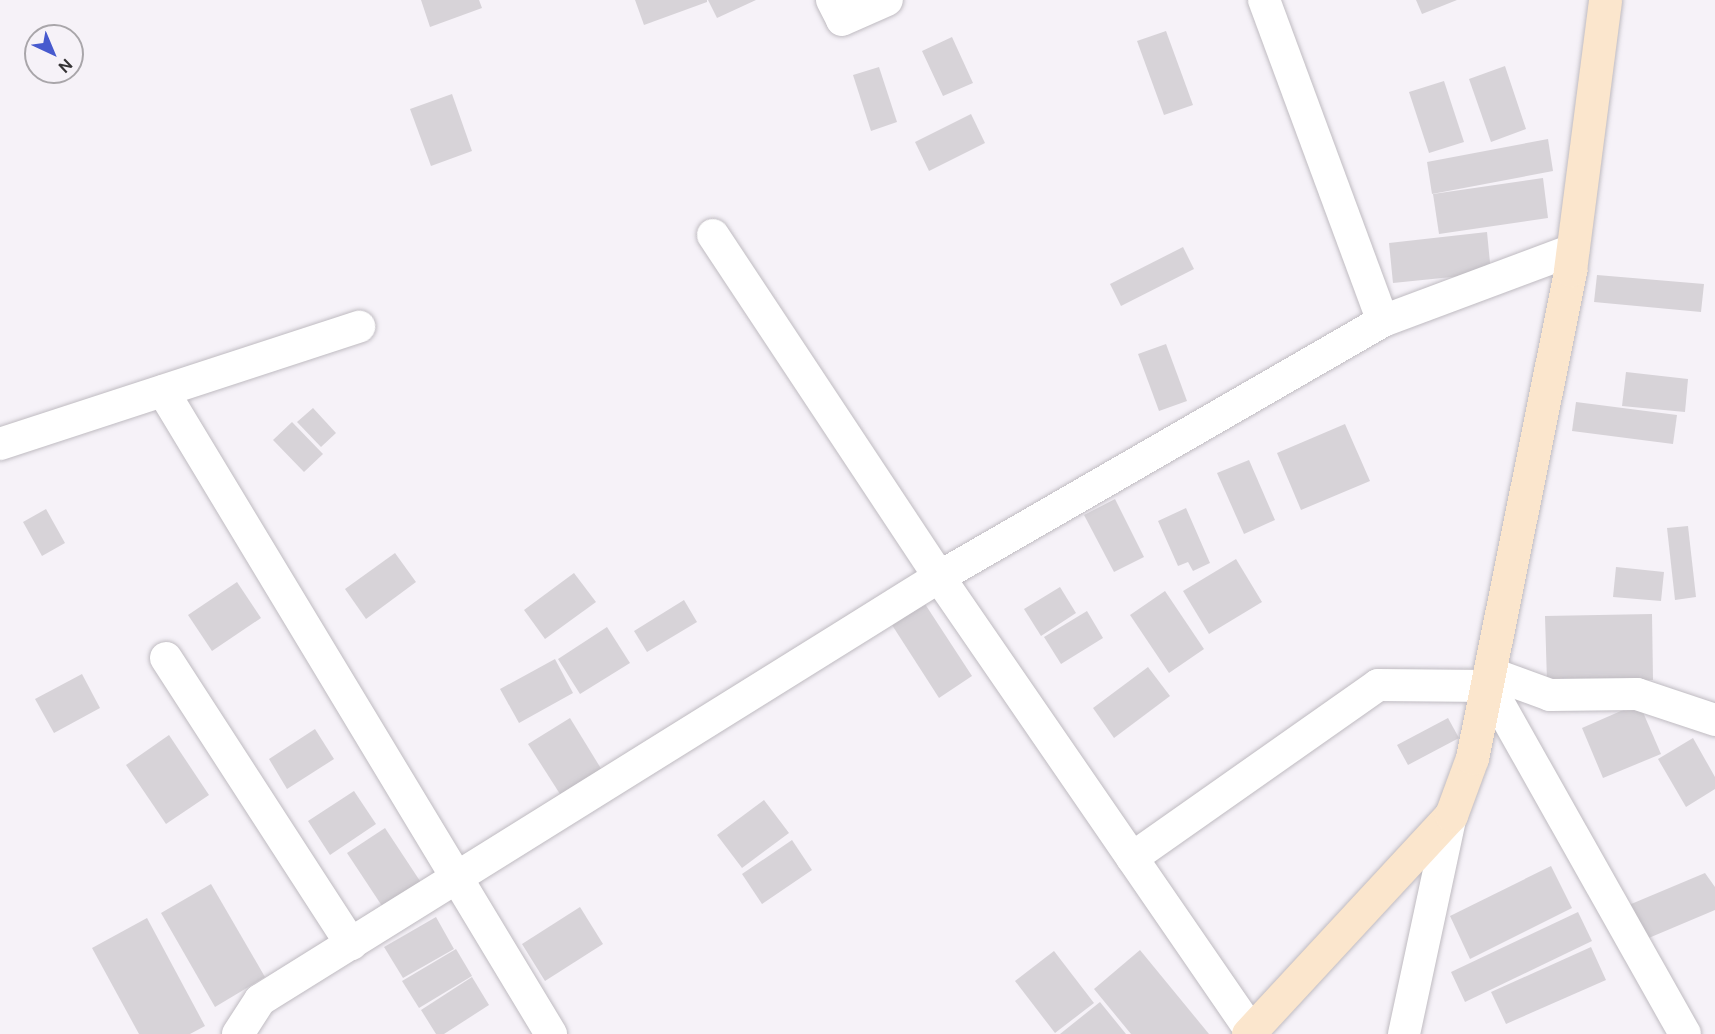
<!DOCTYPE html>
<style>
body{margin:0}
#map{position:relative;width:1715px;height:1034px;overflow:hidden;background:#f6f2f8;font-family:"DM Sans",sans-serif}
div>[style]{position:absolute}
.building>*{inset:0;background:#d7d3d8}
.roads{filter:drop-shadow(0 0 2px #bfbbc1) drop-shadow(0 0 2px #bfbbc1)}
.minor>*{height:32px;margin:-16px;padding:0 16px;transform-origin:16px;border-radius:16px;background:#fff}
.secondary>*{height:33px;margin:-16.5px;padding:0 16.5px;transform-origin:16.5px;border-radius:16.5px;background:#fbe6cd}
span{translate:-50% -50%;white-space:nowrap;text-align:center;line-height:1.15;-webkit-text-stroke:4.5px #f6f2f8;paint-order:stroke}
.north{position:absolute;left:24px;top:24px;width:60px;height:60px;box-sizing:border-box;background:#f6f2f8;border:2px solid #a9a6aa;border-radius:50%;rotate:136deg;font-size:16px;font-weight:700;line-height:24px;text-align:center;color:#353335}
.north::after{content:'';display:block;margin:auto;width:21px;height:27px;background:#475ace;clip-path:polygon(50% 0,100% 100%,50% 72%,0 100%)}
</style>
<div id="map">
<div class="building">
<i style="clip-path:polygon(421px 0,479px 0,482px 8px,430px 27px)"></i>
<i style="clip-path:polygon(635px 0,707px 0,707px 2px,644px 25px)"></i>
<i style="clip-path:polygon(708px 0,756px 0,717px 18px)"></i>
<i style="clip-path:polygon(1416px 0,1457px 0,1422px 14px)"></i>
<i style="clip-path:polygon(1166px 31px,1193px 105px,1164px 115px,1137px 41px)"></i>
<i style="clip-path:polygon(952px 37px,973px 83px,943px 96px,922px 51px)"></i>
<i style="clip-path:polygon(1505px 66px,1526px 129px,1491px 142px,1469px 79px)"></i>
<i style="clip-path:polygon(879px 67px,897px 122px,871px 131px,853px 75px)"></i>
<i style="clip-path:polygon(1444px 81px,1464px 142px,1429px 153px,1409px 92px)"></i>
<i style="clip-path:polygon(452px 94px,472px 151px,431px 166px,410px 109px)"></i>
<i style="clip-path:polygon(971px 114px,985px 143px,929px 171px,915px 142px)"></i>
<i style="clip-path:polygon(1548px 139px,1553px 171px,1432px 194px,1427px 162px)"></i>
<i style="clip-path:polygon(1543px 178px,1548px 218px,1439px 234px,1433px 194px)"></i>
<i style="clip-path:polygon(1487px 232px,1491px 273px,1393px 283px,1389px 243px)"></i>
<i style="clip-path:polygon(1183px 247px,1194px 269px,1121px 306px,1110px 284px)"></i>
<i style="clip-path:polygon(1597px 275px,1704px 284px,1701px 312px,1594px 302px)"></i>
<i style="clip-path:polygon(1166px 344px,1187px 401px,1159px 411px,1138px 354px)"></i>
<i style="clip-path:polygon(1626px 372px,1688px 379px,1685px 412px,1622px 406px)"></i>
<i style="clip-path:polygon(1576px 402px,1677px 415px,1673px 444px,1572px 431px)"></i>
<i style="clip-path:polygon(313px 408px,336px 433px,321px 447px,297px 422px)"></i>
<i style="clip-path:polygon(292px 422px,323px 454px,304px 472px,273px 440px)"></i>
<i style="clip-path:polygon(1345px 424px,1370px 481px,1301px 510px,1277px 453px)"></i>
<i style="clip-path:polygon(1249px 460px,1275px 520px,1244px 534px,1217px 473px)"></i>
<i style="clip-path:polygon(1115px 499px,1144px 557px,1114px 572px,1084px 515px)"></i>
<i style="clip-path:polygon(1186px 508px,1210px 563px,1193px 571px,1188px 562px,1178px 566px,1158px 521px)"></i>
<i style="clip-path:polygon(46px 509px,65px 543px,42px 556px,23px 522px)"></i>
<i style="clip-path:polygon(1688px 526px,1696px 597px,1675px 600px,1667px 528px)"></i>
<i style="clip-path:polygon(395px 553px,416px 582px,366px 619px,345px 589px)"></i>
<i style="clip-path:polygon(1236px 559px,1262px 602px,1209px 634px,1183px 591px)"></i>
<i style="clip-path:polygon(1616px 567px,1664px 572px,1661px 601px,1613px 597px)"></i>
<i style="clip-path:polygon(574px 573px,596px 602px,545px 639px,524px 610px)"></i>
<i style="clip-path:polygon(237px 582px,261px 618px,212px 651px,188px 615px)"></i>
<i style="clip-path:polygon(1060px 587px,1076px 613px,1041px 636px,1024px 609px)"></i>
<i style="clip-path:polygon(1165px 591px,1204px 649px,1169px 673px,1130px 615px)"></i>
<i style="clip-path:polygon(684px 600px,697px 622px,647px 652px,634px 631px)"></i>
<i style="clip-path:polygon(925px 604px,972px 676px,939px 698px,892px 625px)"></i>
<i style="clip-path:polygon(1087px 611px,1103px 638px,1061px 664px,1044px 637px)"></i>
<i style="clip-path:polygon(1652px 614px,1653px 680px,1547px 682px,1545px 616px)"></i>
<i style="clip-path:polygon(607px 627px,630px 663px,580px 694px,558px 659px)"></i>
<i style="clip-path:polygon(555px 659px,573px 693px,519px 723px,500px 689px)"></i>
<i style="clip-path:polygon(1148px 667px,1170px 696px,1114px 738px,1093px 708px)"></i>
<i style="clip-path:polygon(82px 674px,100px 708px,54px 733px,35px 699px)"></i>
<i style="clip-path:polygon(1639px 703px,1661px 754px,1603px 778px,1582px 728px)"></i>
<i style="clip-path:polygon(570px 718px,608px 780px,567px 805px,528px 744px)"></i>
<i style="clip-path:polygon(1448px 718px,1459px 738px,1408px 765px,1397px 745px)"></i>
<i style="clip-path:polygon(315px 729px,334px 759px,287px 789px,269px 759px)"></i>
<i style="clip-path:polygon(169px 735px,209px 795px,166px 824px,126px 765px)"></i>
<i style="clip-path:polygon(1693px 738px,1715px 777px,1715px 789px,1686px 807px,1658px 759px)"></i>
<i style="clip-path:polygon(354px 791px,376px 824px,330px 855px,308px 821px)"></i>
<i style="clip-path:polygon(764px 800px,789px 833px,742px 868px,717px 835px)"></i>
<i style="clip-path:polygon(385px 828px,422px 884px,384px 909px,347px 853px)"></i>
<i style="clip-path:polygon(792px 840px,812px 870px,762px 904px,742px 874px)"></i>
<i style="clip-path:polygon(1551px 866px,1572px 908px,1470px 959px,1450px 916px)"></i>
<i style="clip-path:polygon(1705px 873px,1715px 887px,1715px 910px,1644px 940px,1624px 907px)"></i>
<i style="clip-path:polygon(211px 884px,265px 977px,215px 1007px,161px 913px)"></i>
<i style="clip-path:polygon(580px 907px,603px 944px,545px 981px,522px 944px)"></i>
<i style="clip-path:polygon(1578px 912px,1592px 941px,1465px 1002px,1451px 972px)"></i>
<i style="clip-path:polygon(436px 917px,454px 949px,403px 978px,384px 947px)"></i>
<i style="clip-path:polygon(147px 918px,205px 1026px,190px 1034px,139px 1034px,92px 948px)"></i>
<i style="clip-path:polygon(1591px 947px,1606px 980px,1506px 1024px,1491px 992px)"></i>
<i style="clip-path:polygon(456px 949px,472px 976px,419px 1008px,402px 981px)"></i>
<i style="clip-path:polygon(1140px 950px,1209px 1034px,1131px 1034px,1094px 989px)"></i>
<i style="clip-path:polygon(1054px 951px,1094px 1003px,1055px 1033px,1015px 981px)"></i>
<i style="clip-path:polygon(472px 977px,489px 1005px,444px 1034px,436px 1034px,421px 1010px)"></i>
<i style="clip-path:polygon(1100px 1002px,1126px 1034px,1060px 1034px)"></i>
</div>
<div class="roads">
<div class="minor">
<i style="left:832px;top:0;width:22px;rotate:63deg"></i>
<i style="left:842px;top:20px;width:49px;rotate:-24deg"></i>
<i style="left:1264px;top:0;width:342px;rotate:69.7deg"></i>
<i style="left:713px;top:235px;width:410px;rotate:56.5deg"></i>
<i style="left:939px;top:577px;width:551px;rotate:55.5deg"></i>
<i style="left:163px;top:391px;width:751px;rotate:58.89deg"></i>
<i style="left:0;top:444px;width:378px;rotate:-18.1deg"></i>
<i style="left:166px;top:658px;width:341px;rotate:57.1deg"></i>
<i style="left:1490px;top:673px;width:64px;rotate:20.1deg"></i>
<i style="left:1550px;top:695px;width:87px;rotate:-0.7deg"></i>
<i style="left:1637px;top:694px;width:82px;rotate:18.4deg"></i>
<i style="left:1132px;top:858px;width:301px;rotate:-35.1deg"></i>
<i style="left:1378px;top:685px;width:111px;rotate:0.5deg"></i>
<i style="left:1489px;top:686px;width:399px;rotate:60.6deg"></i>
<i style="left:238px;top:1034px;width:40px;rotate:-57.1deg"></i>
<i style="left:260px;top:1000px;width:800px;rotate:-31.92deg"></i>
<i style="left:939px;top:577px;width:513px;rotate:-29.97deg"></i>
<i style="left:1383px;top:321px;width:203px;rotate:-20.5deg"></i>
<i style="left:1404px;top:1034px;width:224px;rotate:-77.9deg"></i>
</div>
<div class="secondary">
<i style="left:1248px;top:1034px;width:299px;rotate:-47.2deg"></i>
<i style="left:1451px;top:815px;width:61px;rotate:-69.8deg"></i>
<i style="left:1472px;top:758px;width:498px;rotate:-78.6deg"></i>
<i style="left:1570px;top:270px;width:272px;rotate:-82.6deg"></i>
</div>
</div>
<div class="north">N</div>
</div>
